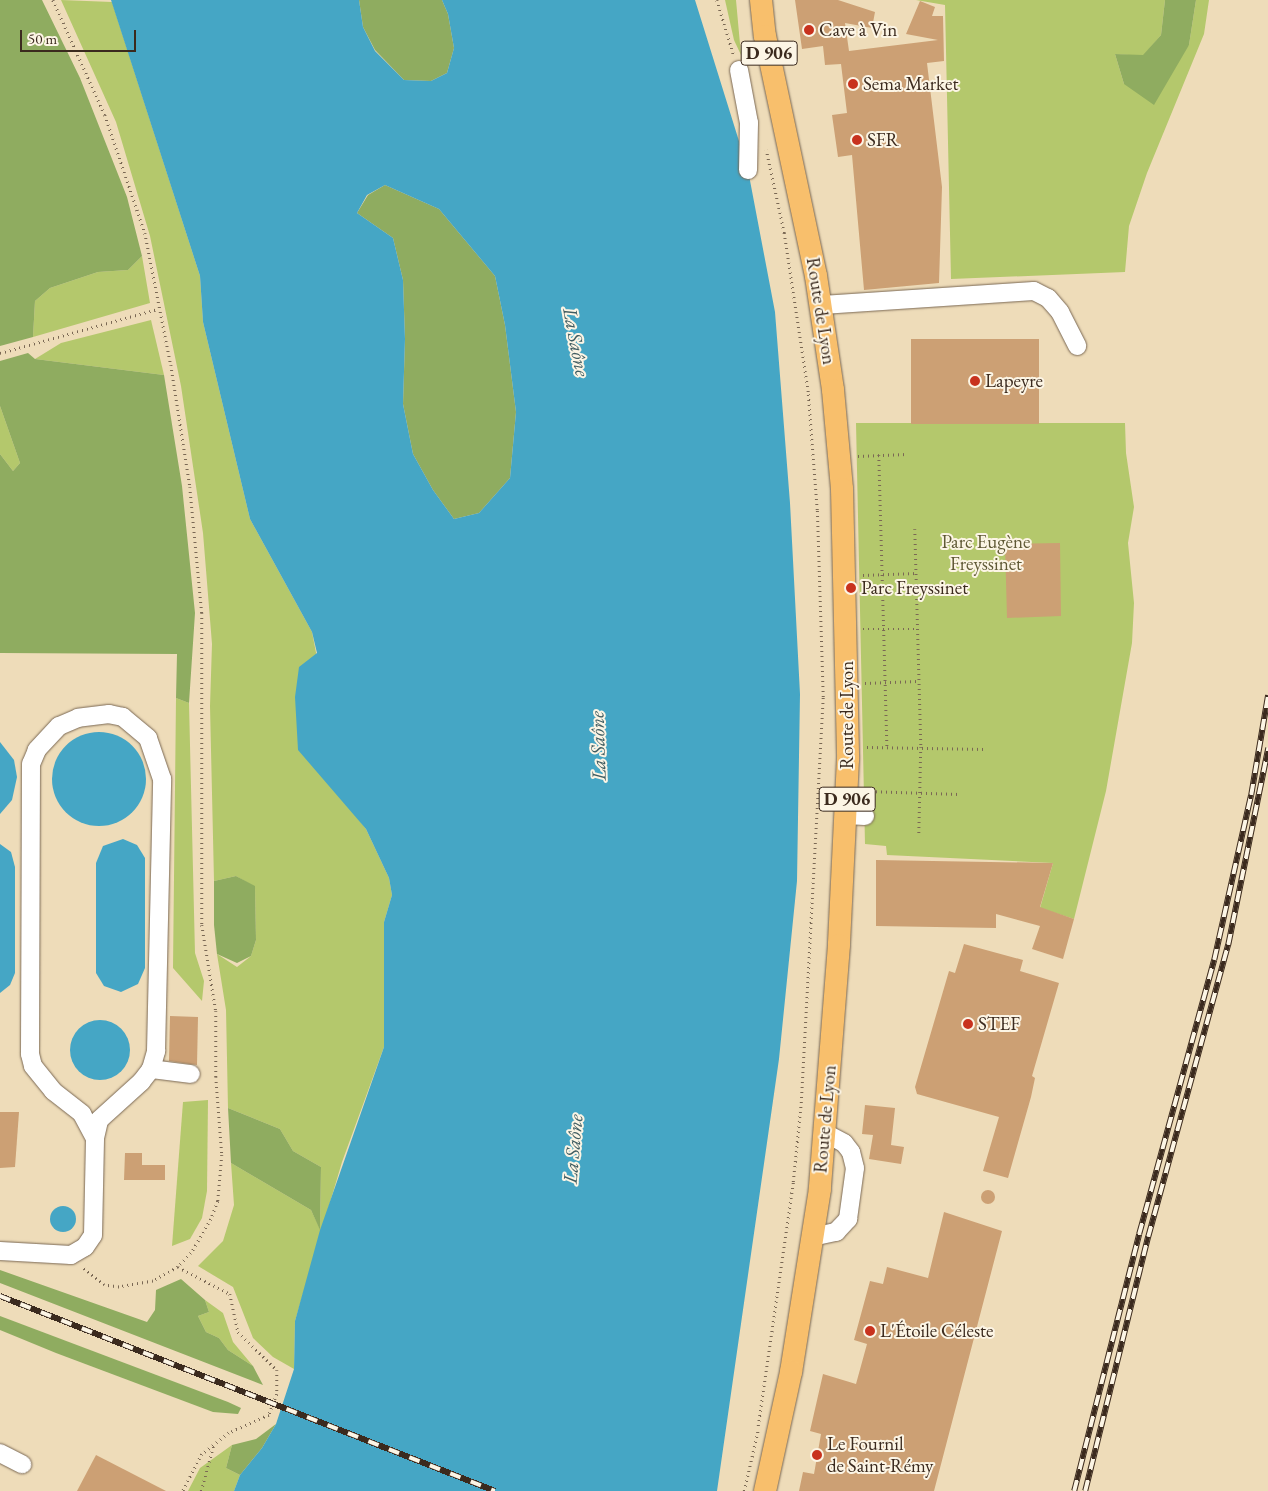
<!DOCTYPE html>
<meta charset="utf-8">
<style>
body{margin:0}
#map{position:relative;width:1268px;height:1491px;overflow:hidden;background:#eedcb9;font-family:"EB Garamond",serif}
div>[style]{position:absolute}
.green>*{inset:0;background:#b4c86c}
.forest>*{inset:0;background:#8fac60}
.water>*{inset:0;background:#45a6c5}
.round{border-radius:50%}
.building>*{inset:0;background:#cca074}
.path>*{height:2.5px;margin-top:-1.25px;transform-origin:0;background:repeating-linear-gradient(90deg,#7a6854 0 1px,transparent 0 5px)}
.roads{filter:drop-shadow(0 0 1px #7a6854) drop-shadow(0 0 1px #7a6854)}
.minor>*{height:18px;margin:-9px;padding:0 9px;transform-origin:9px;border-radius:9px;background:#fff}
.major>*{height:22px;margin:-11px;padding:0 11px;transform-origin:11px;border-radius:11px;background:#f8bf6c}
.rail>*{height:5.5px;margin-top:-2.75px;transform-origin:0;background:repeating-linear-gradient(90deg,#fcf5e5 0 11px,#3b2a1e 0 22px);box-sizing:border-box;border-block:1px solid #3b2a1e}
.dots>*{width:14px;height:14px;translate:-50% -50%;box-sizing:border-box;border:2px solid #fcf5e5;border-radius:50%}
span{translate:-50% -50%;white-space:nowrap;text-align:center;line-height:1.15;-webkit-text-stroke:4px #fcf5e5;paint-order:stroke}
.shield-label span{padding:1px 4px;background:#fcf5e5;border:1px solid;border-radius:4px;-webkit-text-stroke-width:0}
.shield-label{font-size:18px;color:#3b2a1e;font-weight:700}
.poi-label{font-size:19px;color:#3b2a1e}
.left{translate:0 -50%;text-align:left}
.street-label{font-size:19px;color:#3b2a1e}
.park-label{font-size:19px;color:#5f5935}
.water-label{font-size:20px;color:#3f5c61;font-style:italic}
.scale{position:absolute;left:20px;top:30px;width:116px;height:22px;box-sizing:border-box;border:2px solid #3b2a1e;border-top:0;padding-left:6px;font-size:15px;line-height:18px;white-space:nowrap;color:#3b2a1e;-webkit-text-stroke:4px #fcf5e5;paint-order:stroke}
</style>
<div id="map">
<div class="green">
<i style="clip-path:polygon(61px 0,112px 2px,200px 276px,203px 322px,250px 519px,312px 632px,345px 802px,366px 829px,389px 878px,392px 895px,384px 922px,384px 1047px,342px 1162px,295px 1321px,294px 1369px,273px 1357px,253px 1338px,233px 1287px,198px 1266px,223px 1241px,234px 1205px,231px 1163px,311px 1210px,320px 1229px,321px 1167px,293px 1151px,280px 1129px,228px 1108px,226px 1010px,217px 954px,237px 967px,251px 956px,256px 940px,255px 887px,236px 876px,214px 881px,210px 706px,212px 644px,203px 533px,181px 386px,150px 236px,116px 122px)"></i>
<i style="clip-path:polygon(725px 0,736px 0,741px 55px,734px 40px)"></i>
<i style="clip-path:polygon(916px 0,1165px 0,1161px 35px,1143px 56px,1115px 54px,1124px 84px,1189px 45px,1196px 0,1209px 0,1204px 34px,1147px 173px,1129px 226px,1125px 272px,951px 279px,945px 5px)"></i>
<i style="clip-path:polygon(142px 256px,150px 303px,33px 337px,35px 301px,50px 288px,98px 272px,128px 270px)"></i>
<i style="clip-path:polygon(151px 320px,164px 375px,35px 359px,61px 343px)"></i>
<i style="clip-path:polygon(0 406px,20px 463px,13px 471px,0 454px)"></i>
<i style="clip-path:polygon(856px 423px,1125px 423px,1126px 453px,1134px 507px,1128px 543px,1134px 603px,1132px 643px,1106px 791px,1074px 919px,1040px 908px,1053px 863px,887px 855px,886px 846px,865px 844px)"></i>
<i style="clip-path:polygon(176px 698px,189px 703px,195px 953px,204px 981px,202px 1001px,173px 968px)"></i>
<i style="clip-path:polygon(208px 1100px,207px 1191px,202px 1218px,190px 1239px,172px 1246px,183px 1102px)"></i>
<i style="clip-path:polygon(205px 1300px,223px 1313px,233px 1342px,253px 1366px,228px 1350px,219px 1338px,206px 1332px,198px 1316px,209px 1312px)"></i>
<i style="clip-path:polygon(232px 1445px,226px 1468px,240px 1475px,234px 1491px,188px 1491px,200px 1468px)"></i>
</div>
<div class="forest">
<i style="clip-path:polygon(0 0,42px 0,80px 78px,127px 197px,142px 256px,128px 270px,98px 272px,50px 288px,35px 301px,33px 337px,0 346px)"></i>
<i style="clip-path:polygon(359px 0,442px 0,448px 14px,454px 48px,447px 73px,431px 81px,404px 80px,375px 50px,363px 27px)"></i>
<i style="clip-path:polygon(1165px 0,1196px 0,1189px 45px,1154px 105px,1124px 84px,1115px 54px,1143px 55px,1161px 35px)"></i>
<i style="clip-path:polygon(385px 185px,439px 209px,495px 276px,505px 325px,516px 412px,510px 478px,479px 513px,454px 519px,433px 490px,413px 454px,403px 404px,405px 339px,403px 280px,393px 238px,357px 213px,368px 195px)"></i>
<i style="clip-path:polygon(28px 353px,35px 359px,164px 375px,182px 486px,195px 613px,189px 703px,176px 698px,177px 654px,0 653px,0 454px,13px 471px,20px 463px,0 406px,0 361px)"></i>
<i style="clip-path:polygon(236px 876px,255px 886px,256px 940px,251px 956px,237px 963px,217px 954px,214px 925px,214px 881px)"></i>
<i style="clip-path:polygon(228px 1108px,280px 1129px,293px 1151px,321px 1167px,320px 1230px,311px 1210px,231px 1163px)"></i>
<i style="clip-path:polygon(0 1270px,147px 1322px,155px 1310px,156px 1290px,181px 1279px,205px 1300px,209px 1312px,198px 1316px,206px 1332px,219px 1338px,228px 1350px,253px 1366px,263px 1385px,0 1283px)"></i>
<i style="clip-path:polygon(0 1316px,228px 1402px,241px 1408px,238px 1414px,213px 1412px,56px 1353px,0 1330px)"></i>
<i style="clip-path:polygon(276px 1424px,262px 1448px,240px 1475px,226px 1468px,232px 1445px,256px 1439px)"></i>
</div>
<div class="water">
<i style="clip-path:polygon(evenodd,111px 0,359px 0,363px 27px,375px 51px,404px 80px,431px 81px,447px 73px,454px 48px,448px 14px,442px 0,695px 0,748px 170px,775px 312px,790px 503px,800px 694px,797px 881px,779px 1059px,717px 1491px,234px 1491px,240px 1475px,262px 1448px,276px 1424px,294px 1369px,295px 1321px,320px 1230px,384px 1047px,384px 922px,392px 895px,389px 878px,366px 829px,298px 750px,295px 697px,299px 667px,317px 653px,312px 632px,250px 519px,203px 322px,200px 276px,111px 0,385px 185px,439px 209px,495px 276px,505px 325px,516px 412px,510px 478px,479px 513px,454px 519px,433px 490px,413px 454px,403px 404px,405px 339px,403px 280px,393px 238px,357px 213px,367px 195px,385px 185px)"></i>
<i class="round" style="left:52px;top:732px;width:94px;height:94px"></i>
<i style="clip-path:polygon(0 742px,14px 760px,17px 777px,12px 800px,0 814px)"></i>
<i style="clip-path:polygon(123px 839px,137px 845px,145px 858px,145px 968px,138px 984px,121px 992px,104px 986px,96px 973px,96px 863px,103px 846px)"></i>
<i style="clip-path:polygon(0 844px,11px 852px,15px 867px,15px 973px,10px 985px,0 993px)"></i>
<i class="round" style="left:70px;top:1020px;width:60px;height:60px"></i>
<i class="round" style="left:50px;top:1206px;width:26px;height:26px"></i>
</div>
<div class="building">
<i style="clip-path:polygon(795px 0,838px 0,875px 12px,872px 28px,845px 23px,849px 51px,938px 40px,906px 34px,920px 1px,935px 7px,932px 16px,943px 16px,944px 61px,927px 63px,942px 187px,939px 283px,864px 290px,852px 155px,838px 157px,832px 115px,847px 113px,841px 64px,825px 65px,823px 46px,802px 49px)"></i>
<i style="clip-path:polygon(911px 339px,1039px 339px,1039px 424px,911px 424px)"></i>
<i style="clip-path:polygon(1060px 543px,1061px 616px,1007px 618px,1005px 544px)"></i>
<i style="clip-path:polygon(876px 860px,1053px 863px,1040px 907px,1074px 919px,1063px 959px,1032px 949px,1040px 926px,996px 914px,996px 928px,876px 926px)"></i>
<i style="clip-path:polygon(964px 944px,1023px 960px,1020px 971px,1059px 983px,1032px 1076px,1035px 1078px,1031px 1097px,1008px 1178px,983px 1171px,999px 1117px,917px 1094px,915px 1087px,949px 971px,955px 973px)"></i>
<i style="clip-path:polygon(170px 1016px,198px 1017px,197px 1065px,169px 1061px)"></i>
<i style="clip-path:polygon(865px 1105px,895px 1108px,891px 1145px,904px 1147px,901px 1164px,869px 1159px,873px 1135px,862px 1134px)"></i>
<i style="clip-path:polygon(0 1112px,19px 1112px,15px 1167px,0 1168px)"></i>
<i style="clip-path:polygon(125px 1153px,142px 1153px,142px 1165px,165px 1165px,165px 1180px,124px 1180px)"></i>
<i class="round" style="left:981px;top:1190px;width:14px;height:14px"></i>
<i style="clip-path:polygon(944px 1212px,1002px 1231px,934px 1491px,799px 1491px,803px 1472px,814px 1474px,821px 1434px,810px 1431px,823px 1374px,856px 1384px,867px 1344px,854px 1340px,870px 1281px,883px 1284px,887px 1267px,928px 1278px)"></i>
<i style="clip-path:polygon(96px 1455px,166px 1491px,77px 1491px)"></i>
</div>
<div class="path">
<i style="left:53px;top:0;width:126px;rotate:65.7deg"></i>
<i style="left:105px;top:115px;width:125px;rotate:71.3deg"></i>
<i style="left:145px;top:233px;width:135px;rotate:78.9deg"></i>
<i style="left:171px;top:365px;width:123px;rotate:81.1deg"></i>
<i style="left:190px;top:487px;width:127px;rotate:84.6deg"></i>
<i style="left:202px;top:613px;width:312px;rotate:90deg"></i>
<i style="left:202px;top:925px;width:87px;rotate:80.8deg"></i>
<i style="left:216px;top:1011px;width:66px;rotate:90deg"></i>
<i style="left:216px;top:1077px;width:78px;rotate:85.6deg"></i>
<i style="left:222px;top:1155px;width:46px;rotate:95deg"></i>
<i style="left:218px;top:1201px;width:19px;rotate:111deg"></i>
<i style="left:211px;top:1219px;width:39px;rotate:120deg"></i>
<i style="left:191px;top:1253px;width:19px;rotate:133deg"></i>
<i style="left:178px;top:1267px;width:29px;rotate:151deg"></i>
<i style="left:153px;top:1281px;width:35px;rotate:170deg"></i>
<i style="left:119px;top:1287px;width:15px;rotate:-172deg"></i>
<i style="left:104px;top:1285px;width:28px;rotate:-141deg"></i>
<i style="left:717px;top:0;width:59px;rotate:73.1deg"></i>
<i style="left:0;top:353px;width:164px;rotate:-15.6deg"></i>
<i style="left:879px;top:455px;width:292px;rotate:88.4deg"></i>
<i style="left:858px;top:456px;width:49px;rotate:-2.3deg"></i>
<i style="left:915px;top:529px;width:218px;rotate:88.4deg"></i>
<i style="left:921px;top:747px;width:87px;rotate:91.3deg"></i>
<i style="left:863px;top:575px;width:54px;rotate:-2.1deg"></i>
<i style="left:863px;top:629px;width:52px"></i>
<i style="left:865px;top:683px;width:53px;rotate:-2.2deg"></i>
<i style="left:867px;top:747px;width:118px;rotate:1deg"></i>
<i style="left:866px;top:791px;width:93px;rotate:1.8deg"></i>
<i style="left:178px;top:1267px;width:59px;rotate:27.4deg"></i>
<i style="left:230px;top:1294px;width:39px;rotate:78deg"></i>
<i style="left:238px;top:1332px;width:54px;rotate:44.3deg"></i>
<i style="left:277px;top:1370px;width:24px;rotate:90deg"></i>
<i style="left:277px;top:1394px;width:22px;rotate:111deg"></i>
<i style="left:269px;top:1415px;width:44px;rotate:155.8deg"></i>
<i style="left:229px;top:1433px;width:34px;rotate:142deg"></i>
<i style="left:202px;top:1454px;width:42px;rotate:117.2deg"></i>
<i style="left:758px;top:1426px;width:246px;rotate:-81.8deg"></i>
<i style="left:793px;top:1182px;width:79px;rotate:-84.2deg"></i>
<i style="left:801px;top:1103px;width:407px;rotate:-86.9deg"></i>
<i style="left:823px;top:697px;width:187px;rotate:-91.8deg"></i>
<i style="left:817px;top:510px;width:118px;rotate:-94.4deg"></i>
<i style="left:808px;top:392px;width:161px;rotate:-98.6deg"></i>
<i style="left:784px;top:233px;width:85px;rotate:-102.2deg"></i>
<i style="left:201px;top:1491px;width:46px;rotate:-74.7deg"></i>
<i style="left:744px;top:1491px;width:63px;rotate:-77.1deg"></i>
</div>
<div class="roads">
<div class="minor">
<i style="left:739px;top:70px;width:54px;rotate:79.3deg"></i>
<i style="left:749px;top:123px;width:47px;rotate:91.2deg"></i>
<i style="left:822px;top:305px;width:212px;rotate:-3.8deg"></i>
<i style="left:1034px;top:291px;width:16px;rotate:27deg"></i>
<i style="left:1048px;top:298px;width:18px;rotate:49deg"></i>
<i style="left:1060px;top:312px;width:38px;rotate:63deg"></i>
<i style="left:846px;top:815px;width:19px;rotate:3deg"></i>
<i style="left:151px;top:1069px;width:40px;rotate:7.1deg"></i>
<i style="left:812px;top:1237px;width:25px;rotate:-12deg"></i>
<i style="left:836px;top:1232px;width:18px;rotate:-47deg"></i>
<i style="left:848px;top:1219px;width:51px;rotate:-82.2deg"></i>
<i style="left:855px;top:1168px;width:16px;rotate:-104deg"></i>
<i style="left:851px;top:1152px;width:11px;rotate:-128deg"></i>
<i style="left:844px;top:1143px;width:21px;rotate:-152deg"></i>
<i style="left:0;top:1251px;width:71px;rotate:3.2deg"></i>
<i style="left:71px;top:1255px;width:16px;rotate:-30deg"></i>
<i style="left:85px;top:1247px;width:14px;rotate:-56deg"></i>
<i style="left:93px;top:1235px;width:97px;rotate:-88.8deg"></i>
<i style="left:95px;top:1138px;width:18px;rotate:-77deg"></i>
<i style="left:99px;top:1120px;width:57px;rotate:-42.1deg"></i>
<i style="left:141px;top:1082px;width:16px;rotate:-52deg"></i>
<i style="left:151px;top:1069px;width:19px;rotate:-74deg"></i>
<i style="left:156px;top:1051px;width:272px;rotate:-88.7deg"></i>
<i style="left:162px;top:779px;width:43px;rotate:-108.9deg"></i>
<i style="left:148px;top:738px;width:33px;rotate:-140deg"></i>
<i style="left:123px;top:717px;width:14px;rotate:-168deg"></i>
<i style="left:109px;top:714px;width:31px;rotate:173deg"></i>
<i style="left:78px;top:718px;width:21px;rotate:157deg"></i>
<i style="left:59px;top:726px;width:33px;rotate:133deg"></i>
<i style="left:37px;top:750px;width:15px;rotate:113deg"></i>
<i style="left:31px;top:764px;width:290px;rotate:90.2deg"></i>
<i style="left:30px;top:1054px;width:12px;rotate:76deg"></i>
<i style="left:33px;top:1066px;width:32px;rotate:51deg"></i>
<i style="left:53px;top:1091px;width:37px;rotate:38deg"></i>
<i style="left:82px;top:1114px;width:27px;rotate:62deg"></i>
<i style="left:0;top:1453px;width:25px;rotate:27deg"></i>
</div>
<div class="major">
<i style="left:761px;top:0;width:36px;rotate:84deg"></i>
<i style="left:765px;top:36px;width:245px;rotate:78deg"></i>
<i style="left:816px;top:276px;width:115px;rotate:81.5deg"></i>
<i style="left:833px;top:390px;width:99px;rotate:84.8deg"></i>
<i style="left:842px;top:489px;width:270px;rotate:88.7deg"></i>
<i style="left:848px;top:759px;width:186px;rotate:92.8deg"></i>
<i style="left:839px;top:945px;width:245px;rotate:94.5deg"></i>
<i style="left:820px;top:1189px;width:185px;rotate:99deg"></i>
<i style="left:791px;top:1372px;width:122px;rotate:102.3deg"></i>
</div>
</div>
<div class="rail">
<i style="left:0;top:1296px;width:532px;rotate:21.5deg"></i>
<i style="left:1074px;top:1491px;width:265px;rotate:-75.8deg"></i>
<i style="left:1139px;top:1234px;width:284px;rotate:-74.7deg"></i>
<i style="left:1214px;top:960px;width:169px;rotate:-77.4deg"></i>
<i style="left:1251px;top:795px;width:101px;rotate:-80.4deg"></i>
<i style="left:1085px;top:1491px;width:262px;rotate:-76.1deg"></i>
<i style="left:1148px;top:1237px;width:303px;rotate:-74.7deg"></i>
<i style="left:1228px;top:945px;width:201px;rotate:-78.5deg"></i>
</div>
<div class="dots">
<i style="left:809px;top:30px;background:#c8321e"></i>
<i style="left:853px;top:84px;background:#c8321e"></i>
<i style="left:857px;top:140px;background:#c8321e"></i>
<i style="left:975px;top:381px;background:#c8321e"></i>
<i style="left:851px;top:588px;background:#c8321e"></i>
<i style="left:968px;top:1024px;background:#c8321e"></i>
<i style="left:870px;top:1331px;background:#c8321e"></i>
<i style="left:817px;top:1455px;background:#c8321e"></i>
</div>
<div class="shield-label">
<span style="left:769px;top:53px">D 906</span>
<span style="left:847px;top:799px">D 906</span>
</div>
<div class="poi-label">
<span class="left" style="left:819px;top:30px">Cave à Vin</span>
<span class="left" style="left:863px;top:84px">Sema Market</span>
<span class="left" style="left:867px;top:140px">SFR</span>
<span class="left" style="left:985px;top:381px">Lapeyre</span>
<span class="left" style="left:861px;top:588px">Parc Freyssinet</span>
<span class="left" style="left:978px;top:1024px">STEF</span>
<span class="left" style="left:880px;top:1331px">L'Étoile Céleste</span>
<span class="left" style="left:827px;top:1455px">Le Fournil<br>de Saint-Rémy</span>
</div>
<div class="street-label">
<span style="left:821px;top:311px;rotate:81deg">Route de Lyon</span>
<span style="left:847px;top:715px;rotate:-90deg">Route de Lyon</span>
<span style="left:825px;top:1119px;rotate:-85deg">Route de Lyon</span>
</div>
<div class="park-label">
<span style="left:986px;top:553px">Parc Eugène<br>Freyssinet</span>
</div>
<div class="water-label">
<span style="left:576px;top:342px;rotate:79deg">La Saône</span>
<span style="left:598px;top:746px;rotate:-92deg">La Saône</span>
<span style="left:573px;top:1149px;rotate:-85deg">La Saône</span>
</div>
<div class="scale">50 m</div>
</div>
